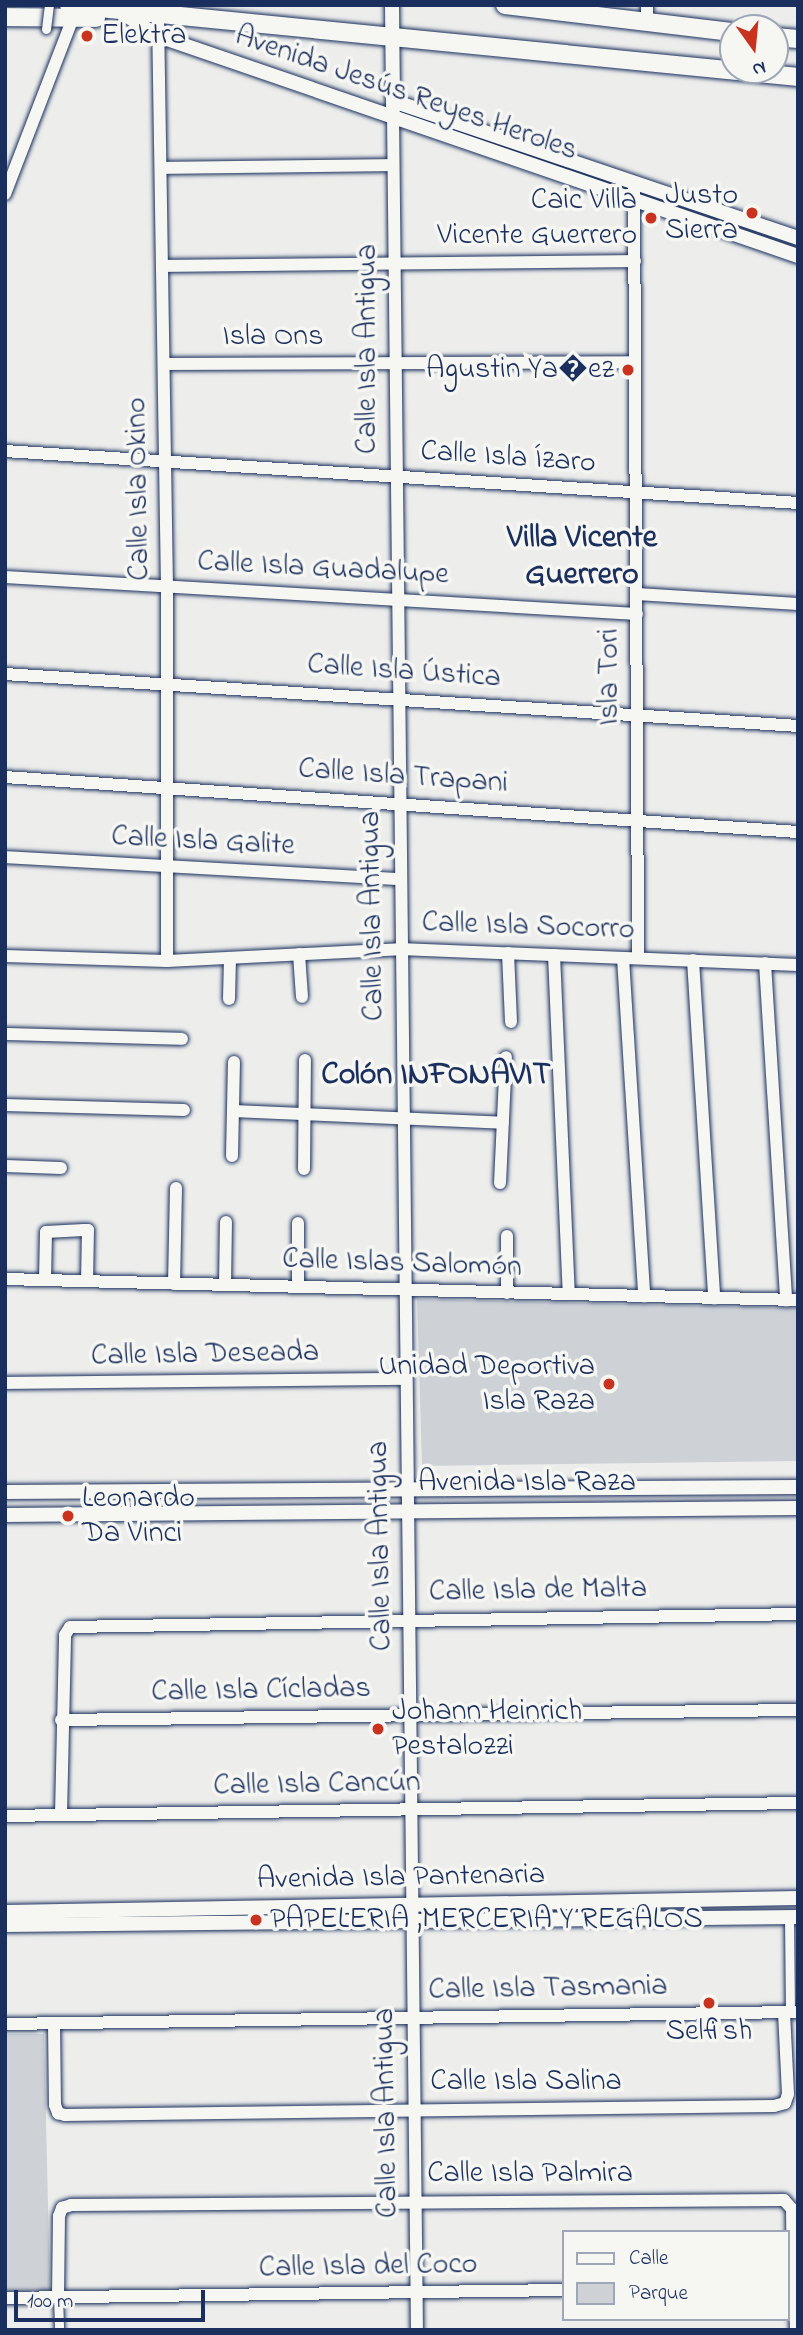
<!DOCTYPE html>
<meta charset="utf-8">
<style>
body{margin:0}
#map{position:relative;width:803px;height:2335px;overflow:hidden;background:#edeeec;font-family:"Indie Flower",sans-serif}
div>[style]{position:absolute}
.green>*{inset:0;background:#ced2d7}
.roads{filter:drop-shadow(0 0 2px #1b2f5e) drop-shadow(0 0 2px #1b2f5e)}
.pedestrian>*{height:9px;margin:-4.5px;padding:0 4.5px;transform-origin:4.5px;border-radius:4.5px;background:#f6f6f2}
.minor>*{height:12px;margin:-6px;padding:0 6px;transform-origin:6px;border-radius:6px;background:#f6f6f2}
.tertiary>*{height:14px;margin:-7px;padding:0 7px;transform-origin:7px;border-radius:7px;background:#f6f6f2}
.primary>*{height:18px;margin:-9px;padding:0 9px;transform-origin:9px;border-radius:9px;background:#f6f6f2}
.bridges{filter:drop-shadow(0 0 2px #1b2f5e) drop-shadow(0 0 2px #1b2f5e)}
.pedestrian-bridge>*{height:9px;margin:-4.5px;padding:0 4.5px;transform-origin:4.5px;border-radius:4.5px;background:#f6f6f2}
.dots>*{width:19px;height:19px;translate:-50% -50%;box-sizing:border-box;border:4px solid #f6f6f2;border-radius:50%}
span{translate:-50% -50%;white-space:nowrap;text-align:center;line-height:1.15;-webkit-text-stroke:7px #f6f6f2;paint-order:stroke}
.poi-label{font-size:30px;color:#1b2f5e}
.left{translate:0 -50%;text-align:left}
.right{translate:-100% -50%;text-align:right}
.street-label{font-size:30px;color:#1b2f5e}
.neighbourhood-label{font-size:32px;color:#1b2f5e;font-weight:700}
.frame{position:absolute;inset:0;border:7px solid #1b2f5e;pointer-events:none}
.legend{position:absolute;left:562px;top:2230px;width:228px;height:91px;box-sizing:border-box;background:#f6f6f2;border:2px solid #9ea6b7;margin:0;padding:9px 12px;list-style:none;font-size:21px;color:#1b2f5e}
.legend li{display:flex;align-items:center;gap:14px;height:35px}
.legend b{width:35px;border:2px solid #9ea6b7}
.north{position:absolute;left:719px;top:14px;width:70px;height:70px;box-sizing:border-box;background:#f6f6f2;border:2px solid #9ea6b7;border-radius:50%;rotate:165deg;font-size:19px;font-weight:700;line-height:28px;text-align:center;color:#1b2f5e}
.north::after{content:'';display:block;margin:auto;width:24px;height:32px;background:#c8321e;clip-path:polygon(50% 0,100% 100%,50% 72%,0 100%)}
.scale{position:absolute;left:14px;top:2290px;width:191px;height:32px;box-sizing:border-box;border:4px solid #1b2f5e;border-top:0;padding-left:9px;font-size:21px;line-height:24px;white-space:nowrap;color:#1b2f5e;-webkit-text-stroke:5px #f6f6f2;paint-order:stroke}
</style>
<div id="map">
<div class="green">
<i style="clip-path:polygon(417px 1299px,798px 1308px,798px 1461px,422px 1466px)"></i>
<i style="clip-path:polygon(5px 2034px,44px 2034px,50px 2290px,5px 2291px)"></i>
</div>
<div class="roads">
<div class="pedestrian">
<i style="left:789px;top:1917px;width:95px;rotate:89.4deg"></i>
<i style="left:793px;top:2287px;width:43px;rotate:88.7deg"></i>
<i style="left:58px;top:2297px;width:33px;rotate:88deg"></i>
</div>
<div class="minor">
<i style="left:647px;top:5px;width:18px;rotate:90deg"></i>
<i style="left:158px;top:15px;width:571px;rotate:89.1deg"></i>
<i style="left:167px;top:586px;width:375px;rotate:90deg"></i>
<i style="left:393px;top:114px;width:2216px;rotate:89.38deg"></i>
<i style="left:161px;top:168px;width:232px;rotate:-0.7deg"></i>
<i style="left:634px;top:185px;width:773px;rotate:89.7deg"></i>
<i style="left:5px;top:194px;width:189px;rotate:-68.9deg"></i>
<i style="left:162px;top:266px;width:473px;rotate:-0.6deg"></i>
<i style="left:164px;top:364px;width:471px;rotate:-0.2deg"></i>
<i style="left:5px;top:451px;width:795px;rotate:3.75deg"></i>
<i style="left:5px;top:577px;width:633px;rotate:3.35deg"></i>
<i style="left:637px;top:594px;width:161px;rotate:3.6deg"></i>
<i style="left:5px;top:674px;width:795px;rotate:3.75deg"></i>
<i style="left:5px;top:777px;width:795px;rotate:3.97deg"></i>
<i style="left:5px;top:857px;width:395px;rotate:3.2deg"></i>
<i style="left:508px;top:953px;width:69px;rotate:87.5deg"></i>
<i style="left:299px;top:954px;width:43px;rotate:86deg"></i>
<i style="left:554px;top:955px;width:339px;rotate:87.5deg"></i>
<i style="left:5px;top:956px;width:162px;rotate:1.8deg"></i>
<i style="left:167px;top:961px;width:233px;rotate:-2.9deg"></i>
<i style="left:400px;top:949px;width:398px;rotate:2.3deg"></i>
<i style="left:623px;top:958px;width:339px;rotate:86.4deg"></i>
<i style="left:693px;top:960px;width:339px;rotate:86.4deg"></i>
<i style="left:765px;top:963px;width:338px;rotate:86.4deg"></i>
<i style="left:229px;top:999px;width:41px;rotate:-88.6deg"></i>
<i style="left:5px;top:1034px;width:177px;rotate:1.6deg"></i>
<i style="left:5px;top:1105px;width:179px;rotate:1.6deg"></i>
<i style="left:233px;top:1111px;width:270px;rotate:2.5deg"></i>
<i style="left:232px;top:1156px;width:94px;rotate:-88.8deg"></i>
<i style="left:5px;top:1166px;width:56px;rotate:2deg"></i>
<i style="left:304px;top:1169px;width:109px;rotate:-89.5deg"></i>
<i style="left:500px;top:1183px;width:126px;rotate:-87.3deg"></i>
<i style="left:298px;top:1223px;width:64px;rotate:90deg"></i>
<i style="left:507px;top:1236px;width:57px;rotate:90deg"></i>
<i style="left:5px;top:1279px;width:793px;rotate:1.52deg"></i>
<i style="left:45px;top:1280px;width:48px;rotate:-88.8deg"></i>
<i style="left:46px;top:1232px;width:38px;rotate:-3deg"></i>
<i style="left:84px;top:1230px;width:4px"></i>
<i style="left:88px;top:1230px;width:51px;rotate:91.1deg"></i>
<i style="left:174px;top:1284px;width:96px;rotate:-88.8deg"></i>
<i style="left:225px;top:1285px;width:63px;rotate:-89.1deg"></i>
<i style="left:5px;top:1383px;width:400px;rotate:-0.6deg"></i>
<i style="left:61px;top:1720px;width:737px;rotate:-0.78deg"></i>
<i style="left:61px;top:1815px;width:180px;rotate:-88.7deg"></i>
<i style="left:65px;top:1635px;width:9px;rotate:-58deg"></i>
<i style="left:70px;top:1627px;width:728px;rotate:-1.02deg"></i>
<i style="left:5px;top:1816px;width:793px;rotate:-0.94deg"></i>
<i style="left:5px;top:2024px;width:793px;rotate:-0.87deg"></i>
<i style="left:54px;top:2024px;width:81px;rotate:89.3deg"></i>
<i style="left:55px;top:2105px;width:9px;rotate:69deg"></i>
<i style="left:58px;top:2113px;width:7px;rotate:16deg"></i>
<i style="left:65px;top:2115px;width:709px;rotate:-0.73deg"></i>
<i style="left:774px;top:2106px;width:11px;rotate:-15deg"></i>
<i style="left:785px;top:2103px;width:9px;rotate:-72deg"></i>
<i style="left:788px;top:2094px;width:82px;rotate:-92.8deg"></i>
<i style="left:58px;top:2297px;width:81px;rotate:-89.3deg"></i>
<i style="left:59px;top:2216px;width:9px;rotate:-69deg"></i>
<i style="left:62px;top:2208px;width:9px;rotate:-18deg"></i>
<i style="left:71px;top:2205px;width:713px;rotate:-0.4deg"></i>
<i style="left:784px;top:2200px;width:12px;rotate:48deg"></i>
<i style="left:792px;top:2209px;width:78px;rotate:89.3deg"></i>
<i style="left:5px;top:2298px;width:558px;rotate:-0.82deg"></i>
</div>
<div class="tertiary">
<i style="left:392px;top:5px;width:104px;rotate:89.4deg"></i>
<i style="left:121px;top:12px;width:44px;rotate:33deg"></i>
<i style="left:158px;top:36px;width:677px;rotate:18.97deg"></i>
<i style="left:393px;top:101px;width:428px;rotate:18.7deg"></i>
<i style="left:5px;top:1492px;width:793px;rotate:-0.36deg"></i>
<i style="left:5px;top:1515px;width:793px;rotate:-0.51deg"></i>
<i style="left:5px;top:1912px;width:793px;rotate:-1.01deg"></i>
<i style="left:5px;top:1925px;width:793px;rotate:-0.58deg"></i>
</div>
<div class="primary">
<i style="left:69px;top:5px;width:733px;rotate:5.64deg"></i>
<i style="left:505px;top:5px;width:230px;rotate:6.8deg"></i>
<i style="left:5px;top:17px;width:91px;rotate:0.6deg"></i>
<i style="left:775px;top:37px;width:23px;rotate:5deg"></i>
</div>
</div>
<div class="bridges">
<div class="pedestrian-bridge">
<i style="left:46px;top:29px;width:24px;rotate:-83deg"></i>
</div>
</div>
<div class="dots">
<i style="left:87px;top:36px;background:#c8321e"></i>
<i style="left:752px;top:213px;background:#c8321e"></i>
<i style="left:651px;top:218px;background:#c8321e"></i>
<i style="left:628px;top:370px;background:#c8321e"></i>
<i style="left:609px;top:1384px;background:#c8321e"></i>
<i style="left:68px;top:1516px;background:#c8321e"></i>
<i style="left:378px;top:1729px;background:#c8321e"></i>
<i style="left:256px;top:1920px;background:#c8321e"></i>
<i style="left:709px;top:2003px;background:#c8321e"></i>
</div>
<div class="poi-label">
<span class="left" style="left:101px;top:36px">Elektra</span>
<span class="right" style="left:738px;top:213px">Justo<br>Sierra</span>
<span class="right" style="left:637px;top:218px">Caic Villa<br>Vicente Guerrero</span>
<span class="right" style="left:614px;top:370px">Agustin Ya�ez</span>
<span class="right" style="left:595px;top:1384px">Unidad Deportiva<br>Isla Raza</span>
<span class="left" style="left:82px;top:1516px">Leonardo<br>Da Vinci</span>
<span class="left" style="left:392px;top:1729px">Johann Heinrich<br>Pestalozzi</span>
<span class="left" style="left:270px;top:1920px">PAPELERIA ,MERCERIA Y REGALOS</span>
<span style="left:709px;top:2032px">Selfish</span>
</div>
<div class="street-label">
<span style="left:406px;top:94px;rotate:19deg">Avenida Jesús Reyes Heroles</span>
<span style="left:273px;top:337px">Isla Ons</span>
<span style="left:368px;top:349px;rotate:-90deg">Calle Isla Antigua</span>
<span style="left:508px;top:458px;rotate:4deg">Calle Isla Ízaro</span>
<span style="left:139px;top:489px;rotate:-91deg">Calle Isla Okino</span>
<span style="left:323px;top:569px;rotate:3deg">Calle Isla Guadalupe</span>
<span style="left:404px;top:672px;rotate:4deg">Calle Isla Ústica</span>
<span style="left:610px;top:677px;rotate:-90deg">Isla Tori</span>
<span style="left:403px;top:777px;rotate:4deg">Calle Isla Trapani</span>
<span style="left:203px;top:842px;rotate:3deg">Calle Isla Galite</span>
<span style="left:373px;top:916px;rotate:-91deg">Calle Isla Antigua</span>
<span style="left:528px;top:927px;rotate:2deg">Calle Isla Socorro</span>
<span style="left:402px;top:1264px;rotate:2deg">Calle Islas Salomón</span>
<span style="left:205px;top:1355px;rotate:-1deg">Calle Isla Deseada</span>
<span style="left:527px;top:1483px">Avenida Isla Raza</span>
<span style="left:381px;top:1546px;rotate:-91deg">Calle Isla Antigua</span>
<span style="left:538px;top:1591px;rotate:-1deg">Calle Isla de Malta</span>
<span style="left:261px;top:1691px;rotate:-1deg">Calle Isla Cícladas</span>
<span style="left:317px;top:1785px;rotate:-1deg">Calle Isla Cancún</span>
<span style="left:401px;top:1878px;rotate:-1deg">Avenida Isla Pantenaria</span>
<span style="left:548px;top:1989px;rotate:-1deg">Calle Isla Tasmania</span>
<span style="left:526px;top:2082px">Calle Isla Salina</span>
<span style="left:387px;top:2113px;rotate:-91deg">Calle Isla Antigua</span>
<span style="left:530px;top:2174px">Calle Isla Palmira</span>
<span style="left:368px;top:2267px;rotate:-1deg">Calle Isla del Coco</span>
</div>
<div class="neighbourhood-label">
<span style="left:582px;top:558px">Villa Vicente<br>Guerrero</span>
<span style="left:436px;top:1076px">Colón INFONAVIT</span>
</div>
<div class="frame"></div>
<ul class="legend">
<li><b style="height:9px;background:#f6f6f2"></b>Calle</li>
<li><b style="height:19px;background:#ced2d7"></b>Parque</li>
</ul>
<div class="north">N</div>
<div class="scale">100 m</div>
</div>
